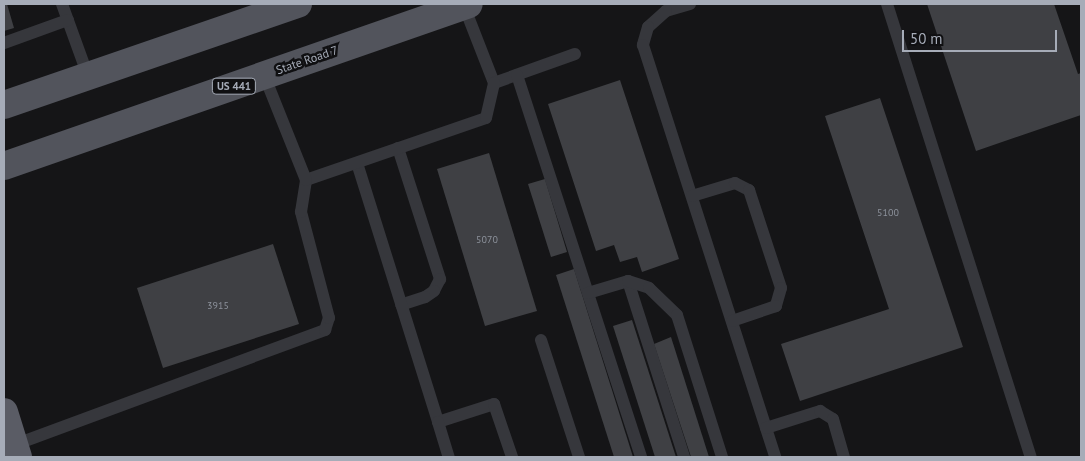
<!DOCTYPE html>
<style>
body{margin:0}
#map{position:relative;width:1085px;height:461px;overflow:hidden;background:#151517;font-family:"PT Sans",sans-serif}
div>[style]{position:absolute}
.building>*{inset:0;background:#3f4044}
.service>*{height:12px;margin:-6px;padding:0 6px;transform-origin:6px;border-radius:6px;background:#36373c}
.primary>*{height:28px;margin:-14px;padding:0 14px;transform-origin:14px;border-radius:14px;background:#52545c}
.trunk>*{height:28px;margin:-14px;padding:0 14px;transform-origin:14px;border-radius:14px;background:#5a5c65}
span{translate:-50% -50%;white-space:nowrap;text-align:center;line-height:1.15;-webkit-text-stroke:5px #101012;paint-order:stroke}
.number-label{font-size:10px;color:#8c919b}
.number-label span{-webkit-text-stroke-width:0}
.shield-label span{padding:1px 4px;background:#101012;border:1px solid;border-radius:4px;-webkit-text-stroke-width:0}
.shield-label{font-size:11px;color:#a6acb8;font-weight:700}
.street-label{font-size:12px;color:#a6acb8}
.frame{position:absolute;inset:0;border:5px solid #a6acb8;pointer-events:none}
.scale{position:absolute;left:902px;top:30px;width:155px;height:22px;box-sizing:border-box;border:2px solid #a6acb8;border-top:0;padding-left:6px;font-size:15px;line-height:18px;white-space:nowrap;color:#a6acb8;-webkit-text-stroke:4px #101012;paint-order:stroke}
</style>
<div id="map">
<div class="building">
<i style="clip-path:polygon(4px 4px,7px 4px,14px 28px,4px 31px)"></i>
<i style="clip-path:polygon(927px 4px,1054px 4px,1078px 74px,1081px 73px,1081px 115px,976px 151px)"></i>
<i style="clip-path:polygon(620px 80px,679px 259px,642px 272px,637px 257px,620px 262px,614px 245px,596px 251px,548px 104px)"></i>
<i style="clip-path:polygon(880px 98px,963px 347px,800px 401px,781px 344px,889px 309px,825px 116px)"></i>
<i style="clip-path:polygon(489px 153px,537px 311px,485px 326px,437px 169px)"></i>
<i style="clip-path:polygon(545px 179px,567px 252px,551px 257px,528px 184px)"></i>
<i style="clip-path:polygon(273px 244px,299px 324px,163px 368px,137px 288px)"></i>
<i style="clip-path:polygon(574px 269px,633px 457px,614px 457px,556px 275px)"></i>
<i style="clip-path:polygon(632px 320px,676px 457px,655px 457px,613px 326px)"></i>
<i style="clip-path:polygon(671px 337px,709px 457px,691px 457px,654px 344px)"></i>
</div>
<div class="service">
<i style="left:62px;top:4px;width:77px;rotate:70.1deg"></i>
<i style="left:690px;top:4px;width:25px;rotate:164deg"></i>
<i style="left:666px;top:11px;width:24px;rotate:138deg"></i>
<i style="left:648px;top:27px;width:19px;rotate:106deg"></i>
<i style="left:643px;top:45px;width:433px;rotate:72.2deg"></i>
<i style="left:887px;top:4px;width:475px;rotate:72.4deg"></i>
<i style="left:464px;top:6px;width:83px;rotate:68.7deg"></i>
<i style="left:494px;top:83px;width:86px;rotate:-19.7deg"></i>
<i style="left:4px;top:43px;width:68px;rotate:-19.8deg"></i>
<i style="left:517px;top:75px;width:402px;rotate:72deg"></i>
<i style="left:398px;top:148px;width:138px;rotate:72.2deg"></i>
<i style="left:440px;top:279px;width:13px;rotate:117deg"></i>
<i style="left:434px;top:291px;width:11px;rotate:146deg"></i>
<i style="left:425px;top:297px;width:25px;rotate:162deg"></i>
<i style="left:357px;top:163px;width:271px;rotate:72.6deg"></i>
<i style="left:438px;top:422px;width:59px;rotate:-17.8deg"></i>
<i style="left:494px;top:404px;width:56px;rotate:71.2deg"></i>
<i style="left:306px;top:180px;width:190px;rotate:-19deg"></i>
<i style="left:486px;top:118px;width:36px;rotate:-77deg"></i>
<i style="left:692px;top:196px;width:45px;rotate:-16.8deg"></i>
<i style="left:735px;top:183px;width:16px;rotate:27deg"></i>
<i style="left:749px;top:190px;width:103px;rotate:71.9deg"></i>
<i style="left:781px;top:288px;width:19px;rotate:106deg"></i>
<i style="left:776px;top:306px;width:46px;rotate:161.2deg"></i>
<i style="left:628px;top:281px;width:185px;rotate:72.3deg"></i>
<i style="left:588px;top:293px;width:42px;rotate:-16.7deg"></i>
<i style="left:628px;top:281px;width:22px;rotate:18deg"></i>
<i style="left:649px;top:288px;width:39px;rotate:44deg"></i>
<i style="left:677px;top:315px;width:149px;rotate:72.4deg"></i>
<i style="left:541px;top:340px;width:123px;rotate:72deg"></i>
<i style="left:438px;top:422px;width:37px;rotate:73deg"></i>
<i style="left:766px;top:428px;width:57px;rotate:-17.5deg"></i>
<i style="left:820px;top:411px;width:15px;rotate:32deg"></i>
<i style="left:833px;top:419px;width:40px;rotate:74deg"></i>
<i style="left:14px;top:445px;width:332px;rotate:-20.3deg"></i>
<i style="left:325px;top:330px;width:13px;rotate:-72deg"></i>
<i style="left:329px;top:318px;width:110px;rotate:-104.8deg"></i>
<i style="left:301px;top:212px;width:32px;rotate:-81deg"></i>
<i style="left:306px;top:180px;width:113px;rotate:-111.8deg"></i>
</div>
<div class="primary">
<i style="left:4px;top:105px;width:311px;rotate:-19deg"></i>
<i style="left:4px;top:166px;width:492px;rotate:-19.2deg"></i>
</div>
<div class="trunk">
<i style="left:4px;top:412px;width:47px;rotate:72.7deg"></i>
</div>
<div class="number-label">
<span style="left:888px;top:213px">5100</span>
<span style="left:487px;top:240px">5070</span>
<span style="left:218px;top:306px">3915</span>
</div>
<div class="shield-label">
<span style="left:234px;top:86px">US 441</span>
</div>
<div class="street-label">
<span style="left:307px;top:60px;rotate:-19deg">State Road 7</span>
</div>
<div class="frame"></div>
<div class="scale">50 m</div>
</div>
